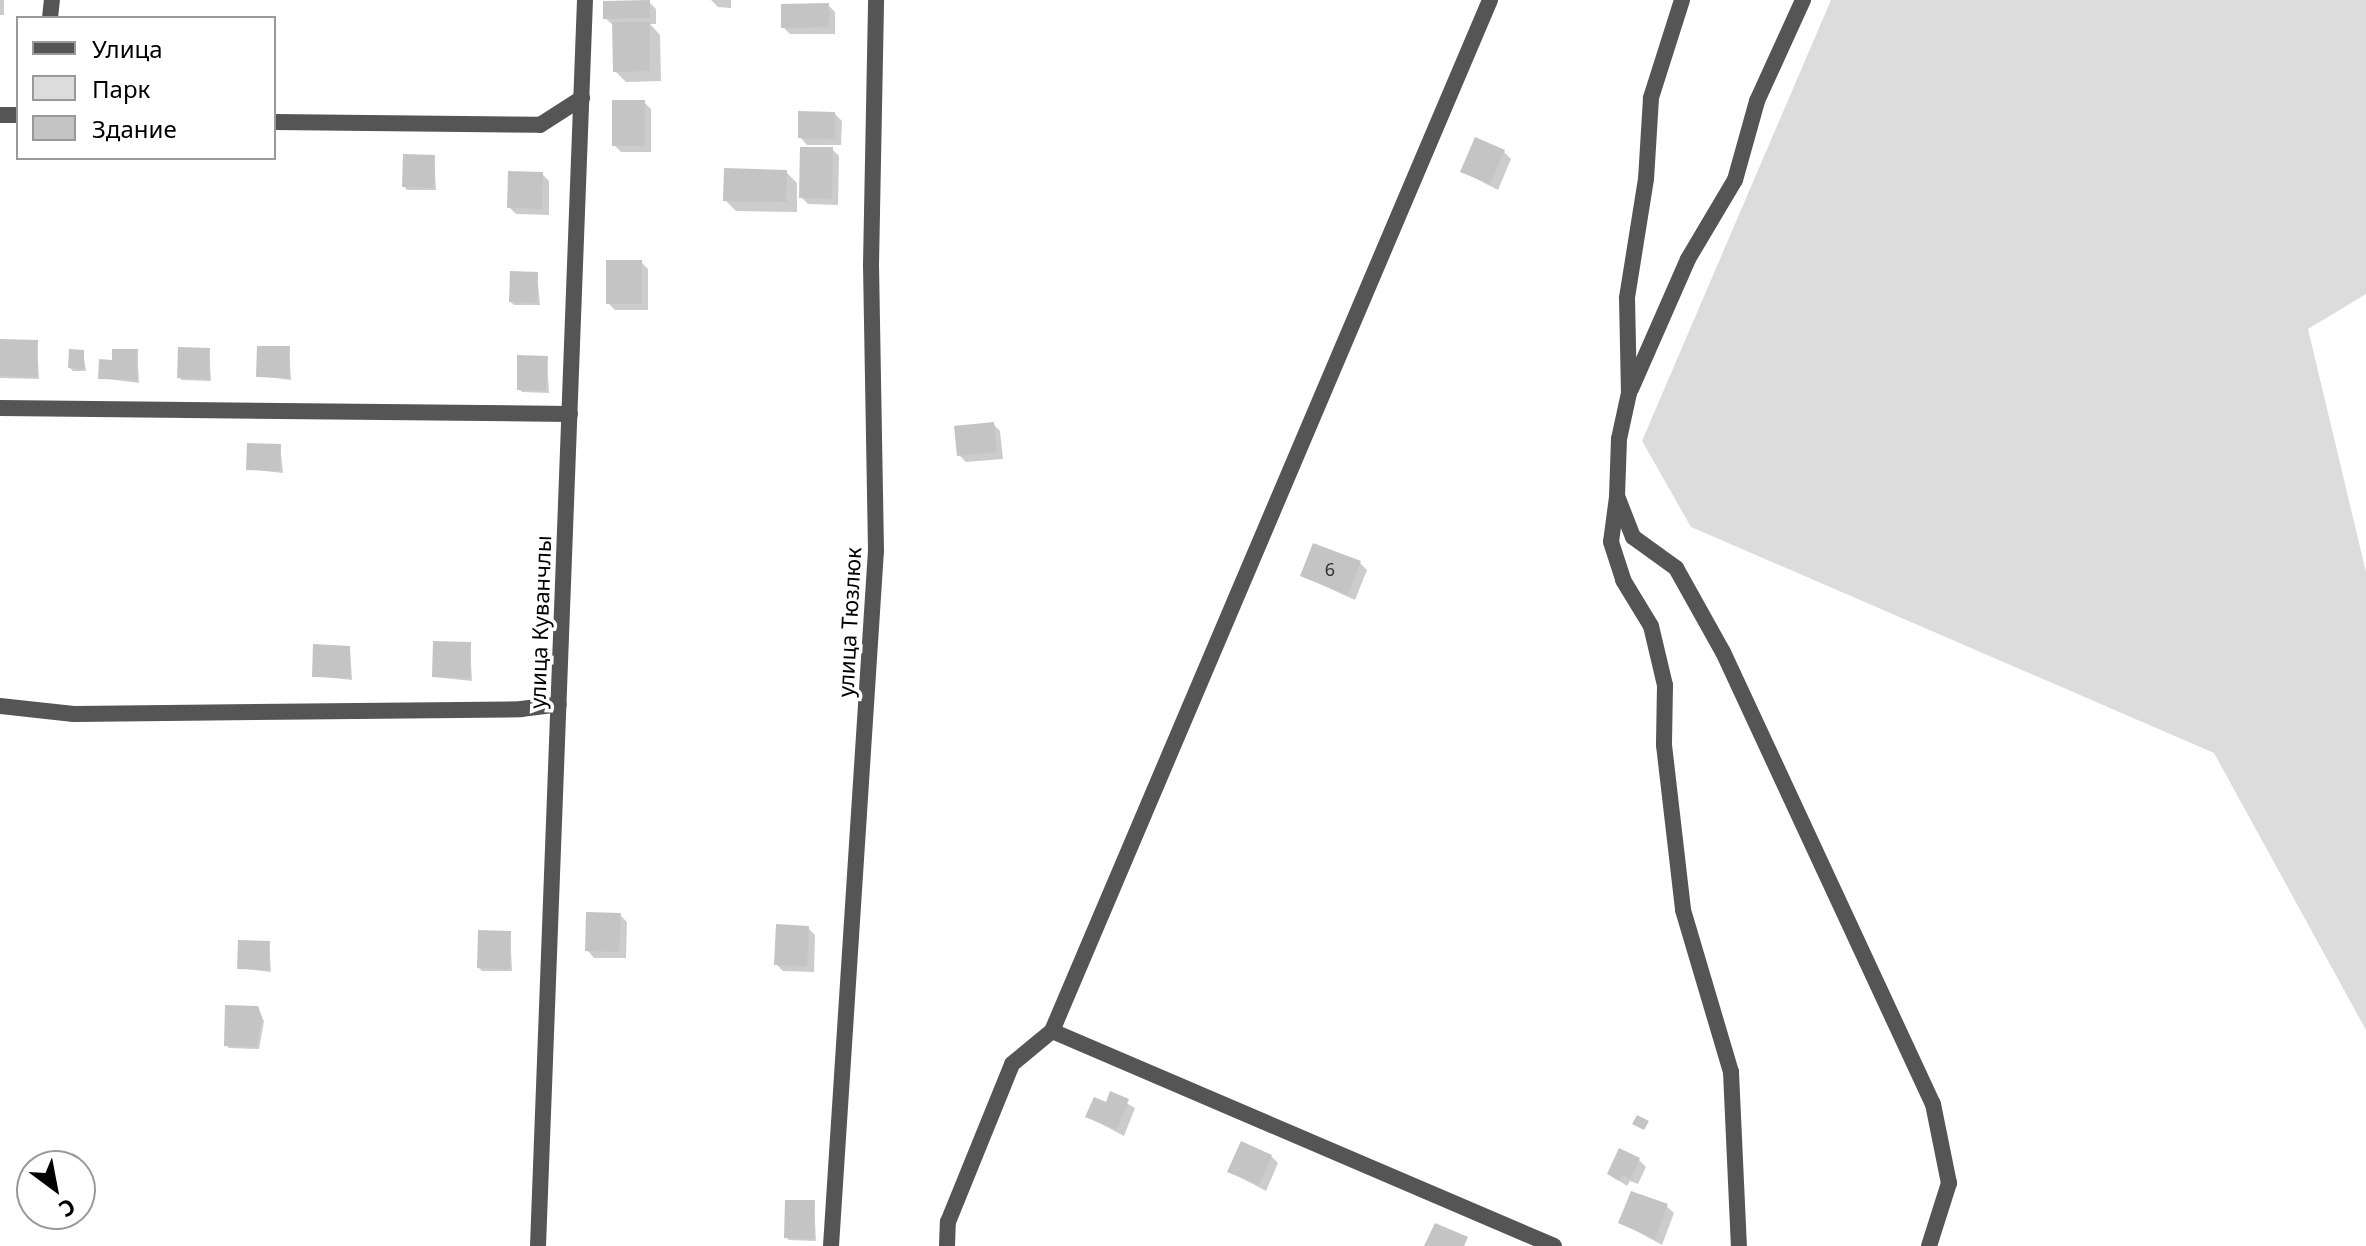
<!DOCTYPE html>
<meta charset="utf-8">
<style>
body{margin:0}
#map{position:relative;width:2366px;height:1246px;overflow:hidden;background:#fff;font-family:"Noto Sans",sans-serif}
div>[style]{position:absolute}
.green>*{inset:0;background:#dcdcdc}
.shadow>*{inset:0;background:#0003}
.building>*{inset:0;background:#c4c4c4}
.minor>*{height:16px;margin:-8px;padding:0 8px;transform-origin:8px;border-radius:8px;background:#555}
span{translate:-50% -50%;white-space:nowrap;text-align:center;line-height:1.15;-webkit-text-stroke:7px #fff;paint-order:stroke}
.number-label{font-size:18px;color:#313131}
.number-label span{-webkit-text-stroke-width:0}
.street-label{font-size:22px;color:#000}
.legend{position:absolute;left:16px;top:16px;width:260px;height:144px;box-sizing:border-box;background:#fff;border:2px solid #999;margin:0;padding:10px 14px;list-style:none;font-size:24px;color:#000}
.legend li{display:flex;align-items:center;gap:16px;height:40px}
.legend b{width:40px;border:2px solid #999}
.north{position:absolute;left:16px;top:1150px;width:80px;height:80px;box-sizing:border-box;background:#fff;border:2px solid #999;border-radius:50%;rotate:148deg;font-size:22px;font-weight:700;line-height:32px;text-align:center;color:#000}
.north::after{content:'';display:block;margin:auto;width:28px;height:36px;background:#000;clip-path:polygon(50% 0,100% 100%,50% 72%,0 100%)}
</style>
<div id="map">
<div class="green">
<i style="clip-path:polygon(1831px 0,2366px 0,2366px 294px,2308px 329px,2366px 572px,2366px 1030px,2214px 753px,1691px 527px,1642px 441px)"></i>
</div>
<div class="shadow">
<i style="clip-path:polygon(0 0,4px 0,4px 15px,0 15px)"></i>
<i style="clip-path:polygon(711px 0,731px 0,731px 8px,718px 7px)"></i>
<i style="clip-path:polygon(649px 2px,656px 9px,656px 24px,650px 24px,660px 35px,661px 81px,626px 82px,615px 71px,613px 25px,605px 18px)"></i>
<i style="clip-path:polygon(828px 5px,835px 12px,835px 34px,790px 34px,783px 27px)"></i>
<i style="clip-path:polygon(644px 102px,651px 109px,651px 152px,621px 152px,614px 145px)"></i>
<i style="clip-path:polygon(835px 114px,842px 121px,841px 145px,807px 145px,800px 137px)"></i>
<i style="clip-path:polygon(832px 149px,839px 156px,838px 205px,808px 204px,801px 197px)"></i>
<i style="clip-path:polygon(1504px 152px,1511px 159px,1498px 190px,1463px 172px)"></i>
<i style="clip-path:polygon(434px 157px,436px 190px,407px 190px,404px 186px)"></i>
<i style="clip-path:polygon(786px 172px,797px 183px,797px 212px,736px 211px,725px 200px)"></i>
<i style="clip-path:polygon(542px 174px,549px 181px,549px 215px,516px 214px,509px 207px)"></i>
<i style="clip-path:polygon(641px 262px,648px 269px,648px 310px,615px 310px,608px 303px)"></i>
<i style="clip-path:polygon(537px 274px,540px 305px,514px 305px,511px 302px)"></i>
<i style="clip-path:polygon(0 341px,37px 342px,39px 379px,0 378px)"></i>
<i style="clip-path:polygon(289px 348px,291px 380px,258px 376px)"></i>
<i style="clip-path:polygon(209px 350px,211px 381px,182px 380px,179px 377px)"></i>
<i style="clip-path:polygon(137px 351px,139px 383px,100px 378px,114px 362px)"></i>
<i style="clip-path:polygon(83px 352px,86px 371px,73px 371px,70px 368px)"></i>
<i style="clip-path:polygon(547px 358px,549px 393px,522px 392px,519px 389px)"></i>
<i style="clip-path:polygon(993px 424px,1000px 431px,1003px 459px,966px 462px,959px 455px)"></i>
<i style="clip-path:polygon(280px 445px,283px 473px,248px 469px)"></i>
<i style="clip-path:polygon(1360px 563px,1367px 570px,1355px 600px,1302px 576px)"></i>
<i style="clip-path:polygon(470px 644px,472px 681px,434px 677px)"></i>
<i style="clip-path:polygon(350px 648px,352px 680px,314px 676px)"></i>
<i style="clip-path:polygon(620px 915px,627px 922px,626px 958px,594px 958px,587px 950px)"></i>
<i style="clip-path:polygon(808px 928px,815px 935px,814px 972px,783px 971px,776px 964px)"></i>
<i style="clip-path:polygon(510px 933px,512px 971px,482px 971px,479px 968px)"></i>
<i style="clip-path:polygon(269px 943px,271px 972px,239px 968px)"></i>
<i style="clip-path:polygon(257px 1008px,264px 1021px,259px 1049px,229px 1048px,226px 1045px)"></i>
<i style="clip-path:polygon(1111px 1094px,1135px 1108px,1124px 1136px,1088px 1117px,1107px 1105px)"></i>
<i style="clip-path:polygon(1271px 1156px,1278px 1163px,1266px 1191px,1230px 1172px)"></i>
<i style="clip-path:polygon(1639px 1160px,1646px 1167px,1638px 1184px,1630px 1181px,1627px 1186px,1609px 1174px)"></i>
<i style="clip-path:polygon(814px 1202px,816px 1241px,789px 1240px,786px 1237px)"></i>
<i style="clip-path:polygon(1666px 1206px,1674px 1213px,1662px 1245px,1620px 1222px)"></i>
</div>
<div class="building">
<i style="clip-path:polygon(650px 0,650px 18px,603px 19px,603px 1px)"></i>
<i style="clip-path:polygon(829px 3px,829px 27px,781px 28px,781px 4px)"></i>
<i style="clip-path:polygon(612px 22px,650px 22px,650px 71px,613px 72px)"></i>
<i style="clip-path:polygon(612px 100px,645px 100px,645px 146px,612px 146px)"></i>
<i style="clip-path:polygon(798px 111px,835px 112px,835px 139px,798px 138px)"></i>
<i style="clip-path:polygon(1475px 137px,1505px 150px,1490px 184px,1460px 172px)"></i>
<i style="clip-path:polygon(800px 147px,833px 147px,832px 199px,799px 198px)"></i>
<i style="clip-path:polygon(403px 154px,435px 155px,434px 188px,402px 187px)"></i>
<i style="clip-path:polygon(724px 168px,787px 170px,786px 202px,723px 201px)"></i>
<i style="clip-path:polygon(508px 171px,543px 172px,542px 209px,507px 208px)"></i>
<i style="clip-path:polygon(606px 260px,642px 260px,642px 304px,606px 304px)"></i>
<i style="clip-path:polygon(510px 271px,538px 272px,537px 303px,509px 302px)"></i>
<i style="clip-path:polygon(0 339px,38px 340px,37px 377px,0 376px)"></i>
<i style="clip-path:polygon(257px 346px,290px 346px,289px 378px,256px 377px)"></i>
<i style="clip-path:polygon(178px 347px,210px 348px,209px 379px,177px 378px)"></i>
<i style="clip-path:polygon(69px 349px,84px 350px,84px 369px,68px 368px)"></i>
<i style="clip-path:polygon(112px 349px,138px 349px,137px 380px,98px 379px,99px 359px,112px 360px)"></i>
<i style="clip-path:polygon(517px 355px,548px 356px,546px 391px,517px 390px)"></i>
<i style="clip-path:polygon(994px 422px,997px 452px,957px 456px,954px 426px)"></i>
<i style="clip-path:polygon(247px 443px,281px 444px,280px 471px,246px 470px)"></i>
<i style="clip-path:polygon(1313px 543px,1361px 561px,1348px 595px,1300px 576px)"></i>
<i style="clip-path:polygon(433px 641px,471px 642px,470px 678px,432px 677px)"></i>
<i style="clip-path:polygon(313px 644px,350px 646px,350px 678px,312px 677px)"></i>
<i style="clip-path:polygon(586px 912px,621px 913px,619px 952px,585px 951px)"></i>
<i style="clip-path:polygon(776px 924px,809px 926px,807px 966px,774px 965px)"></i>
<i style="clip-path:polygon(478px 930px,511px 931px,510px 969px,477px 968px)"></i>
<i style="clip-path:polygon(238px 940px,270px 941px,269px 970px,237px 969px)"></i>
<i style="clip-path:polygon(225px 1005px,258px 1006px,262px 1017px,257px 1047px,224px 1046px)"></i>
<i style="clip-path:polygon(1110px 1091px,1129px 1099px,1117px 1130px,1085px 1117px,1094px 1097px,1106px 1102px)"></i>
<i style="clip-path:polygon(1637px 1115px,1649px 1121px,1644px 1130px,1632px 1124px)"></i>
<i style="clip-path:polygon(1241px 1141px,1272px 1155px,1259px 1185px,1227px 1172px)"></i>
<i style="clip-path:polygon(1619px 1148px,1640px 1158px,1631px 1179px,1623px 1175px,1619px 1181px,1607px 1174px)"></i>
<i style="clip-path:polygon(1631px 1191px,1668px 1204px,1655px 1239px,1618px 1223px)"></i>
<i style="clip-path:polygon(785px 1200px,815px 1200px,814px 1239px,784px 1238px)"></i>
<i style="clip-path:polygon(1435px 1223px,1468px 1237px,1464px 1246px,1424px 1246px)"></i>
</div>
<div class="minor">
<i style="left:1682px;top:0;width:103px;rotate:107.6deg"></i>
<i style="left:1651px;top:98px;width:81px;rotate:93.5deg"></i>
<i style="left:1646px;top:179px;width:121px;rotate:99.1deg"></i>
<i style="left:1627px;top:298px;width:95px;rotate:88.8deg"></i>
<i style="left:1629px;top:393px;width:47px;rotate:102.3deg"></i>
<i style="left:1619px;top:439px;width:57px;rotate:92deg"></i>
<i style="left:1617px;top:496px;width:44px;rotate:68.7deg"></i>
<i style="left:1633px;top:537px;width:53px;rotate:35.8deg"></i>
<i style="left:1676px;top:568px;width:96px;rotate:60.8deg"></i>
<i style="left:1723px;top:652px;width:498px;rotate:65.1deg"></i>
<i style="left:1933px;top:1104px;width:81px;rotate:78.6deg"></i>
<i style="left:1949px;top:1183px;width:66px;rotate:107.6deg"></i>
<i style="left:50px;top:18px;width:18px;rotate:-84deg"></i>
<i style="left:0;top:115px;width:18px"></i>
<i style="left:274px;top:122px;width:266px;rotate:0.6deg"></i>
<i style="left:540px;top:125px;width:50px;rotate:-32.7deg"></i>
<i style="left:1631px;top:389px;width:142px;rotate:-66.3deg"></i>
<i style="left:1688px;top:259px;width:92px;rotate:-59.3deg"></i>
<i style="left:1735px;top:180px;width:82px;rotate:-74.4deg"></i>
<i style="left:1757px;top:101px;width:111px;rotate:-65.5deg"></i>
<i style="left:0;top:408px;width:570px;rotate:0.6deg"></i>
<i style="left:1617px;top:497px;width:45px;rotate:97.6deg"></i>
<i style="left:1611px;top:542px;width:40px;rotate:72deg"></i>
<i style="left:1623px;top:580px;width:54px;rotate:58.7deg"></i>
<i style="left:1651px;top:626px;width:61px;rotate:76.7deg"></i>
<i style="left:1665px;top:685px;width:60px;rotate:91deg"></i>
<i style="left:1664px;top:745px;width:166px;rotate:83.4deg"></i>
<i style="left:1683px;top:910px;width:169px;rotate:73.5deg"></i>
<i style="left:1731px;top:1072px;width:174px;rotate:87.4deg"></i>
<i style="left:0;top:706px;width:74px;rotate:6.2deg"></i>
<i style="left:74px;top:714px;width:447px;rotate:-0.6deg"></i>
<i style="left:521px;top:709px;width:38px;rotate:-7deg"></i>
<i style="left:1052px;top:1031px;width:546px;rotate:23.18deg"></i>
<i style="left:538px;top:1246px;width:1247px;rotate:-87.84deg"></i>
<i style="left:831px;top:1246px;width:696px;rotate:-86.3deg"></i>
<i style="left:876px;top:551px;width:286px;rotate:-91deg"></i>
<i style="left:871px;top:265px;width:265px;rotate:-88.9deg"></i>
<i style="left:947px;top:1246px;width:24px;rotate:-88deg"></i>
<i style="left:948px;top:1222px;width:170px;rotate:-67.9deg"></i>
<i style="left:1012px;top:1064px;width:52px;rotate:-39.5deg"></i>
<i style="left:1052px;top:1031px;width:1120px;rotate:-66.98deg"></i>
</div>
<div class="number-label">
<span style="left:1330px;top:569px">6</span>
</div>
<div class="street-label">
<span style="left:540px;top:622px;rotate:-88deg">улица Куванчлы</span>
<span style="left:849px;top:622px;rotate:-87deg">улица Тюзлюк</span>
</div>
<ul class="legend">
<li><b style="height:10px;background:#555"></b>Улица</li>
<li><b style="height:22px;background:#dcdcdc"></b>Парк</li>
<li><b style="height:22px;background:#c4c4c4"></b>Здание</li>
</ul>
<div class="north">С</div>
</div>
